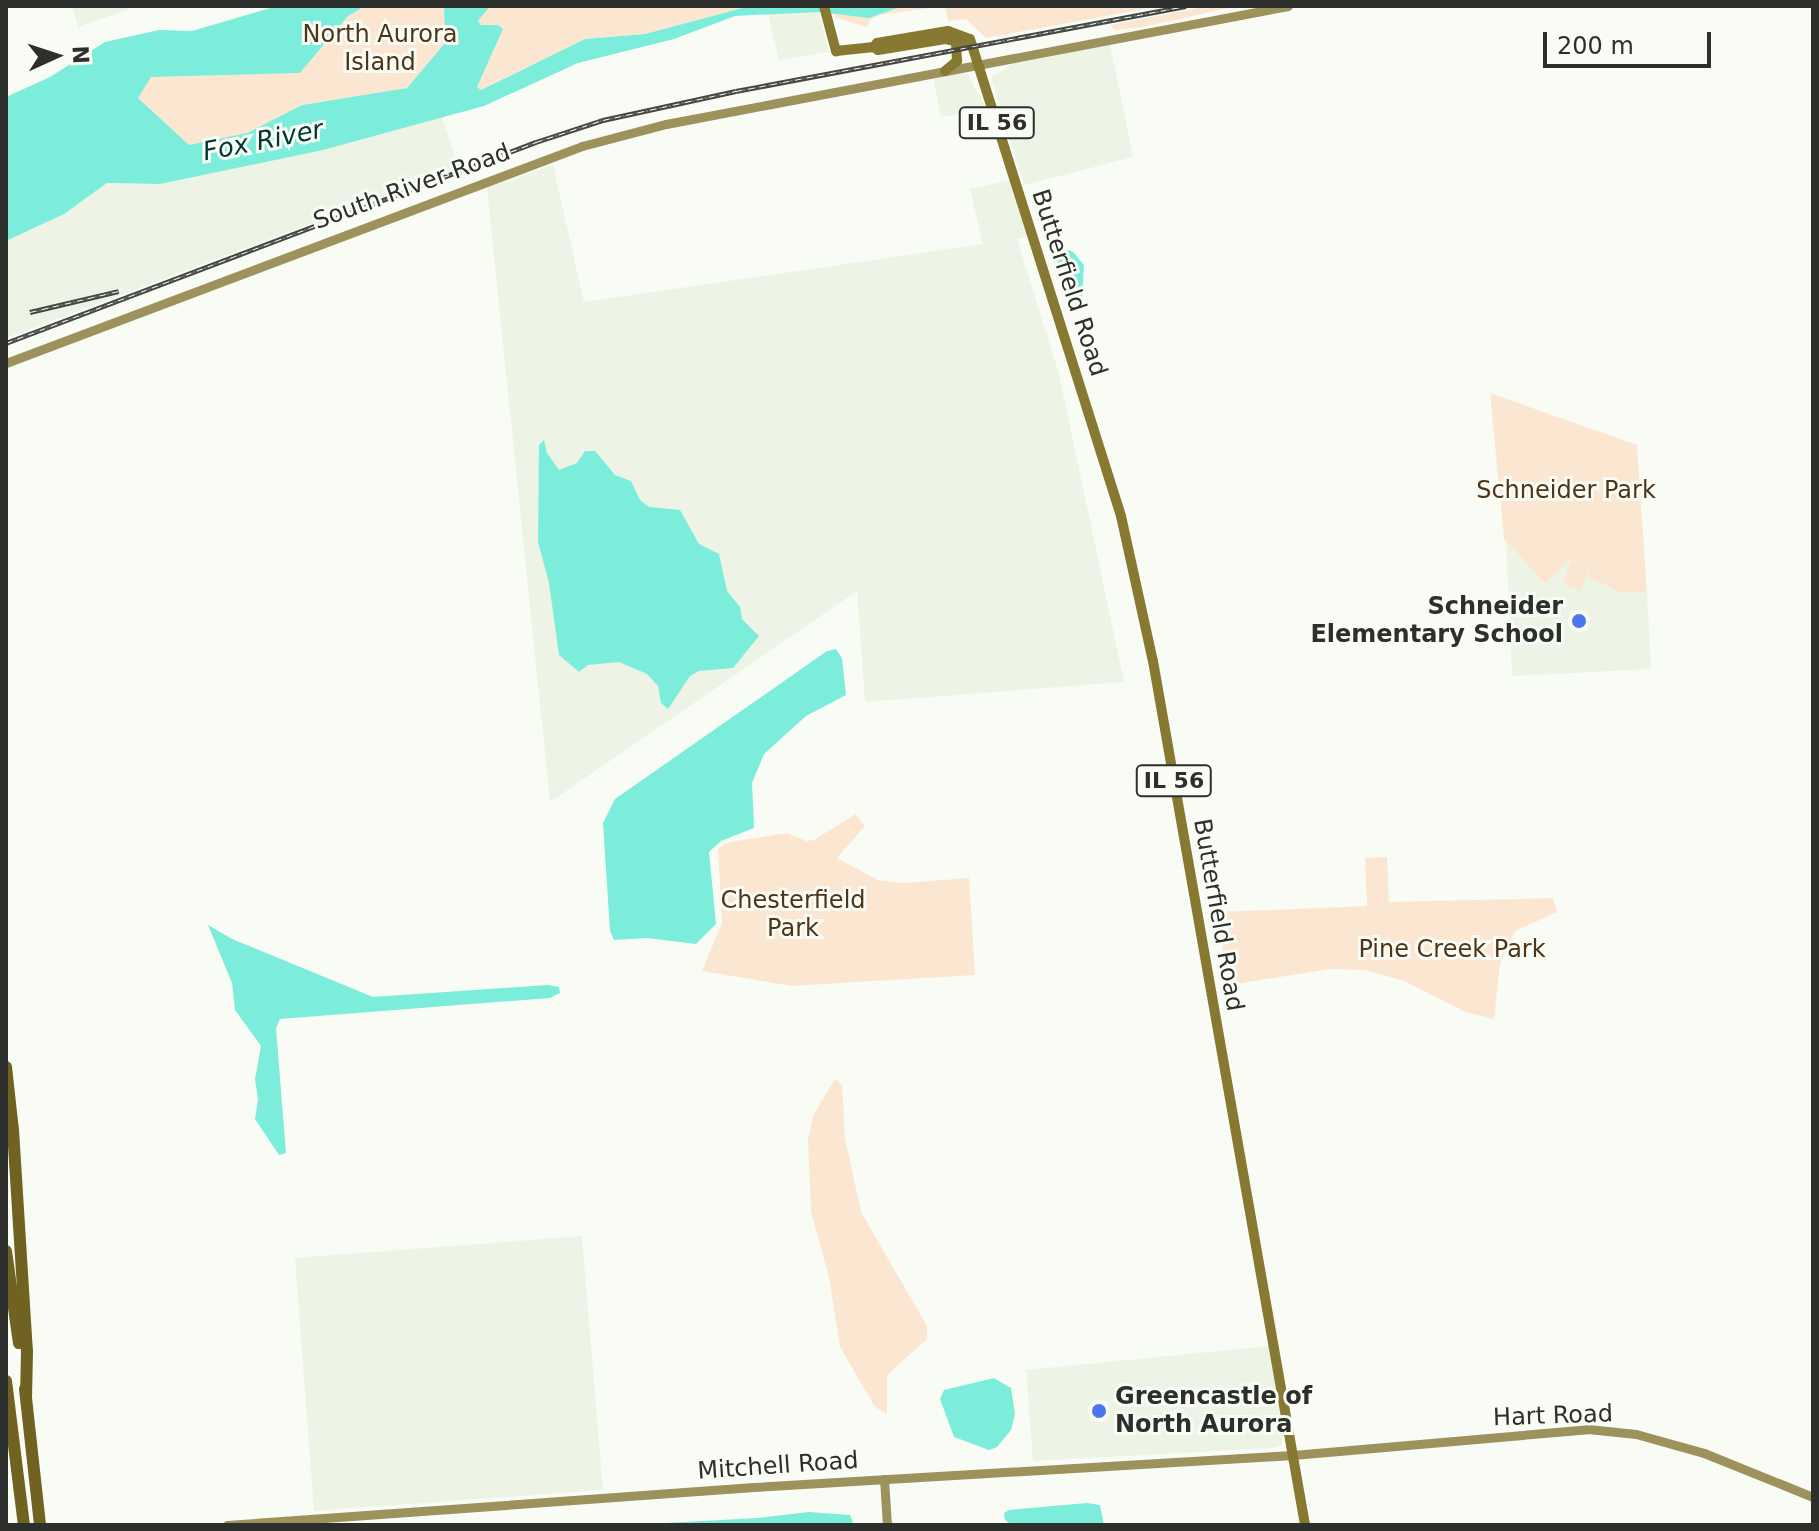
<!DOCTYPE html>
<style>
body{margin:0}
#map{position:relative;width:1819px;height:1531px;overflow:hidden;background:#f9fcf4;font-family:"DejaVu Sans",sans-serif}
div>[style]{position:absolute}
.built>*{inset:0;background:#edf4e5}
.green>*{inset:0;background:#fbe7d1}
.water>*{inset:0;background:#7cedda}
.secondary>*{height:9px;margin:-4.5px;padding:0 4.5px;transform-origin:4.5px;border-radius:4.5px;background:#9d915c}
.primary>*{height:10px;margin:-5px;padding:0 5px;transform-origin:5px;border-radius:5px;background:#877832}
.highway>*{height:12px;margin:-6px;padding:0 6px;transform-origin:6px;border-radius:6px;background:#706220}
.rail>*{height:5px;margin-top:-2.5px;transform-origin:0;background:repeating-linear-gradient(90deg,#f9fcf4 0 6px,#444642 0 12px);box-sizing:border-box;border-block:2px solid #444642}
.dots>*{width:22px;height:22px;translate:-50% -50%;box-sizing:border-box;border:4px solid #f9fcf4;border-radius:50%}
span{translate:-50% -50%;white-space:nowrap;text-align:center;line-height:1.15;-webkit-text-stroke:6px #f9fcf4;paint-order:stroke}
.shield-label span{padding:2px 6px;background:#f9fcf4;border:2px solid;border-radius:6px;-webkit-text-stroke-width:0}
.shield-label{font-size:22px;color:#2d2f2c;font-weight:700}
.park-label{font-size:24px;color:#4e3518}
.street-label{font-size:24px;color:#2d2f2c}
.poi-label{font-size:24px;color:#2d2f2c;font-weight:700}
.right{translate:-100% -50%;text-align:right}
.left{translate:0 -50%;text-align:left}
.water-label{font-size:26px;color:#003931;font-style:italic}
.frame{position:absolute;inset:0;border:8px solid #2d2f2c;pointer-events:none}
.north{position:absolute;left:16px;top:16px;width:80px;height:80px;-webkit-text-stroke:6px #f9fcf4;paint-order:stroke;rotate:87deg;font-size:22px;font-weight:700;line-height:32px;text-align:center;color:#2d2f2c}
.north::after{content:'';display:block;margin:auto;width:28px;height:36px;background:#2d2f2c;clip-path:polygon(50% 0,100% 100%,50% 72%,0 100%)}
.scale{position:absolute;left:1543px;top:32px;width:168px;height:36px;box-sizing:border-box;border:4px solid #2d2f2c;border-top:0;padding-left:10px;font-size:24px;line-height:28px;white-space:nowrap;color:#2d2f2c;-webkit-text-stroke:6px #f9fcf4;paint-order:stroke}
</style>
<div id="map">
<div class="built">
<i style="clip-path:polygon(72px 6px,138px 6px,78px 27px)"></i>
<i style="clip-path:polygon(819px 12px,829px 52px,779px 60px,768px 13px)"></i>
<i style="clip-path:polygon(1110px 44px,1133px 157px,1024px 185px,991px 77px,1015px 63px)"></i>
<i style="clip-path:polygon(967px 73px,986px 108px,941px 117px,933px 77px)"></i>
<i style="clip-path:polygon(442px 117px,459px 168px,6px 338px,6px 241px,64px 214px,107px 183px,161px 184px,323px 150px)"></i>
<i style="clip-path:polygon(553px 165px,584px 302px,983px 244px,970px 189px,1011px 180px,1030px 236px,1017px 239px,1059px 374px,1124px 682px,865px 702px,857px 591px,550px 802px,487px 188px)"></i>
<i style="clip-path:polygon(1506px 542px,1545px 584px,1568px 559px,1590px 567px,1620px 592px,1647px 593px,1651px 669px,1512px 676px)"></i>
<i style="clip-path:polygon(582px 1236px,603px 1490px,314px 1511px,295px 1258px)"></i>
<i style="clip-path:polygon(1270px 1346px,1283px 1435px,1281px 1445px,1272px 1448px,1033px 1461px,1026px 1370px)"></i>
</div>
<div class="green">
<i style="clip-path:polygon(365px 6px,444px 6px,445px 43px,407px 88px,302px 105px,247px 133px,189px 145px,137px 97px,151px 77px,300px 73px,348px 16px)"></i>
<i style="clip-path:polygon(490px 6px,750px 6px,645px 34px,585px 39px,480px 90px,477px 87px,503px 29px,481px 25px,478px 21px)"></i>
<i style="clip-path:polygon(833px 6px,1161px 6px,986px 38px,966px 19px,948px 21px,945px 6px,880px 15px,870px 20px,867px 27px,836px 18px)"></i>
<i style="clip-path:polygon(1209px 6px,1238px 6px,1142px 27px,1115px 30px,1110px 25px)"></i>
<i style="clip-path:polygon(1490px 393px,1637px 445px,1647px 593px,1620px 592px,1588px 577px,1589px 568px,1581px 591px,1563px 584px,1570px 562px,1581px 565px,1568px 560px,1545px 584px,1504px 539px)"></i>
<i style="clip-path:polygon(856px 814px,865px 826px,837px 858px,878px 880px,904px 883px,969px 878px,975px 975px,792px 986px,702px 971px,722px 923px,718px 848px,729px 842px,788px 833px,806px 841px,814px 840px)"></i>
<i style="clip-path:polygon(1387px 857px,1389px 902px,1553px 898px,1557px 912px,1515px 931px,1500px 964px,1494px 1019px,1465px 1012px,1404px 981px,1366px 970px,1330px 969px,1229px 985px,1217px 912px,1367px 906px,1365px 858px)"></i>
<i style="clip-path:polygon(835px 1079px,842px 1085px,845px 1138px,861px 1212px,927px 1326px,927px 1339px,887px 1375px,887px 1414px,875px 1407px,840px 1347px,829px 1277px,811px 1212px,808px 1139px,813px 1116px)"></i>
</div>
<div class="water">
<i style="clip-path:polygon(365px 6px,348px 16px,300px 73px,151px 77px,138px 98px,189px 145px,247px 133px,302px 105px,407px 88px,445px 43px,444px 6px,490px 6px,478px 21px,481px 25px,498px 25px,503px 29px,477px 87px,481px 90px,585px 39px,645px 34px,750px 6px,903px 6px,869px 18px,819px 12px,735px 16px,674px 39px,578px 63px,484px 106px,323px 150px,160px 184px,107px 183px,64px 214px,6px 241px,6px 97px,50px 77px,105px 42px,159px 30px,192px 31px,274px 7px)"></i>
<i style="clip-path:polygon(1060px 246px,1073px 252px,1084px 265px,1082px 299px,1074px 300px,1069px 292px,1058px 262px)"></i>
<i style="clip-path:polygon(544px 440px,547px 453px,559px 470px,577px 463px,585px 451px,595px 451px,615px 475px,631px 481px,640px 500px,649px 507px,680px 510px,699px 544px,719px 554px,727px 591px,740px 607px,742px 619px,759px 636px,733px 668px,699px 671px,690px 676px,668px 709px,661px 703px,658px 686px,647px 674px,619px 662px,588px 665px,579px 672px,559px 655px,549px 583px,538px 542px,539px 445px)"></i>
<i style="clip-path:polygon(836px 649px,842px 658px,846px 695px,806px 716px,764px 754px,752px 783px,754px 828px,721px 841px,709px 852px,716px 924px,696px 944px,647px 938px,614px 940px,610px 931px,603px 823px,615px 799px,827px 651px)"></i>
<i style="clip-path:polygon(208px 925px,232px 939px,373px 997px,548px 985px,559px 987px,560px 993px,550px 998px,280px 1019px,276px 1028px,286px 1153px,279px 1155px,255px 1119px,258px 1099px,255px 1079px,261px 1046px,235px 1010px,232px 983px)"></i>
<i style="clip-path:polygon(994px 1378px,1011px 1388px,1015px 1414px,1011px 1430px,997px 1447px,989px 1450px,954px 1437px,940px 1399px,944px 1390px)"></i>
<i style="clip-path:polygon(1087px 1503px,1100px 1505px,1104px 1525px,1012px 1525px,1005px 1520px,1004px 1513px,1009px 1510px)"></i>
<i style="clip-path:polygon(809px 1512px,850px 1515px,854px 1525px,628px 1525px,758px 1518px)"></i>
</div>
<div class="secondary">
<i style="left:6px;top:363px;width:616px;rotate:-20.64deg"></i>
<i style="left:582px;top:146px;width:87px;rotate:-14.7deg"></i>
<i style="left:666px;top:124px;width:633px;rotate:-10.74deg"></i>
<i style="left:884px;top:1479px;width:46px;rotate:86.3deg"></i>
<i style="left:227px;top:1525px;width:528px;rotate:-4.12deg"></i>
<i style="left:754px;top:1487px;width:540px;rotate:-3.4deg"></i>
<i style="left:1293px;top:1455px;width:296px;rotate:-5deg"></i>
<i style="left:1588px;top:1429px;width:48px;rotate:5.9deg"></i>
<i style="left:1636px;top:1434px;width:71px;rotate:15.6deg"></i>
<i style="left:1704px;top:1453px;width:118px;rotate:22deg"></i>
</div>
<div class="primary">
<i style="left:824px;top:6px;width:47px;rotate:75.1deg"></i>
<i style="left:836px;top:51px;width:38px;rotate:-6deg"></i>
<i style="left:874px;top:47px;width:5px;rotate:37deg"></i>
<i style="left:878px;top:50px;width:68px;rotate:-9.3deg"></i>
<i style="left:945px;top:39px;width:27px;rotate:13deg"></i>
<i style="left:874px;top:47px;width:5px;rotate:-53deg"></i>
<i style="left:877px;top:43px;width:72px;rotate:-9.6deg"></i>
<i style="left:948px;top:31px;width:23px;rotate:20deg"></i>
<i style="left:970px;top:39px;width:500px;rotate:72.43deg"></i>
<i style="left:1121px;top:516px;width:148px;rotate:77.6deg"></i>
<i style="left:1153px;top:661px;width:877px;rotate:80.02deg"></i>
<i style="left:945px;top:71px;width:16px;rotate:-40deg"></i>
<i style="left:957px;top:61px;width:19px;rotate:-93deg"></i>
</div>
<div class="highway">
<i style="left:6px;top:1067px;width:63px;rotate:83.7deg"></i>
<i style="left:13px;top:1130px;width:221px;rotate:86.4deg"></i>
<i style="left:27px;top:1351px;width:46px;rotate:91.2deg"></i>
<i style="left:6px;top:1251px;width:93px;rotate:82deg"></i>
<i style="left:6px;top:1381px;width:145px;rotate:82.9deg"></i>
<i style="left:25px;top:1389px;width:137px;rotate:83.7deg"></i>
</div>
<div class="rail">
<i style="left:30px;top:312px;width:91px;rotate:-13.3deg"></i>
<i style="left:6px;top:343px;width:567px;rotate:-20.77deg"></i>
<i style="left:536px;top:142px;width:71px;rotate:-18.2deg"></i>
<i style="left:603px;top:120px;width:136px;rotate:-12.3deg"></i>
<i style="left:736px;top:91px;width:458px;rotate:-10.7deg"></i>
</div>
<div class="dots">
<i style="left:1579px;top:621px;background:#4c77ea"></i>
<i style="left:1099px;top:1411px;background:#4c77ea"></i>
</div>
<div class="shield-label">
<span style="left:997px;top:123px">IL 56</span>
<span style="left:1174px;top:781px">IL 56</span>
</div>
<div class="park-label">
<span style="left:380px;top:49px">North Aurora<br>Island</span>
<span style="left:1566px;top:491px">Schneider Park</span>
<span style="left:793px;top:915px">Chesterfield<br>Park</span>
<span style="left:1452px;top:950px">Pine Creek Park</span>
</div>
<div class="street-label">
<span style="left:412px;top:187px;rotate:-20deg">South River Road</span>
<span style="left:1069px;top:283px;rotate:72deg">Butterfield Road</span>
<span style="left:1218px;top:915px;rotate:80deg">Butterfield Road</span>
<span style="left:1553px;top:1416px;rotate:-2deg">Hart Road</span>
<span style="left:778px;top:1466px;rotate:-4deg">Mitchell Road</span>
</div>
<div class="poi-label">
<span class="right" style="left:1563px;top:621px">Schneider<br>Elementary School</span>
<span class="left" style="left:1115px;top:1411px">Greencastle of<br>North Aurora</span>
</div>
<div class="water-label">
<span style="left:263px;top:141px;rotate:-11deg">Fox River</span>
</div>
<div class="frame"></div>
<div class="north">N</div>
<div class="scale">200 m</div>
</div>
